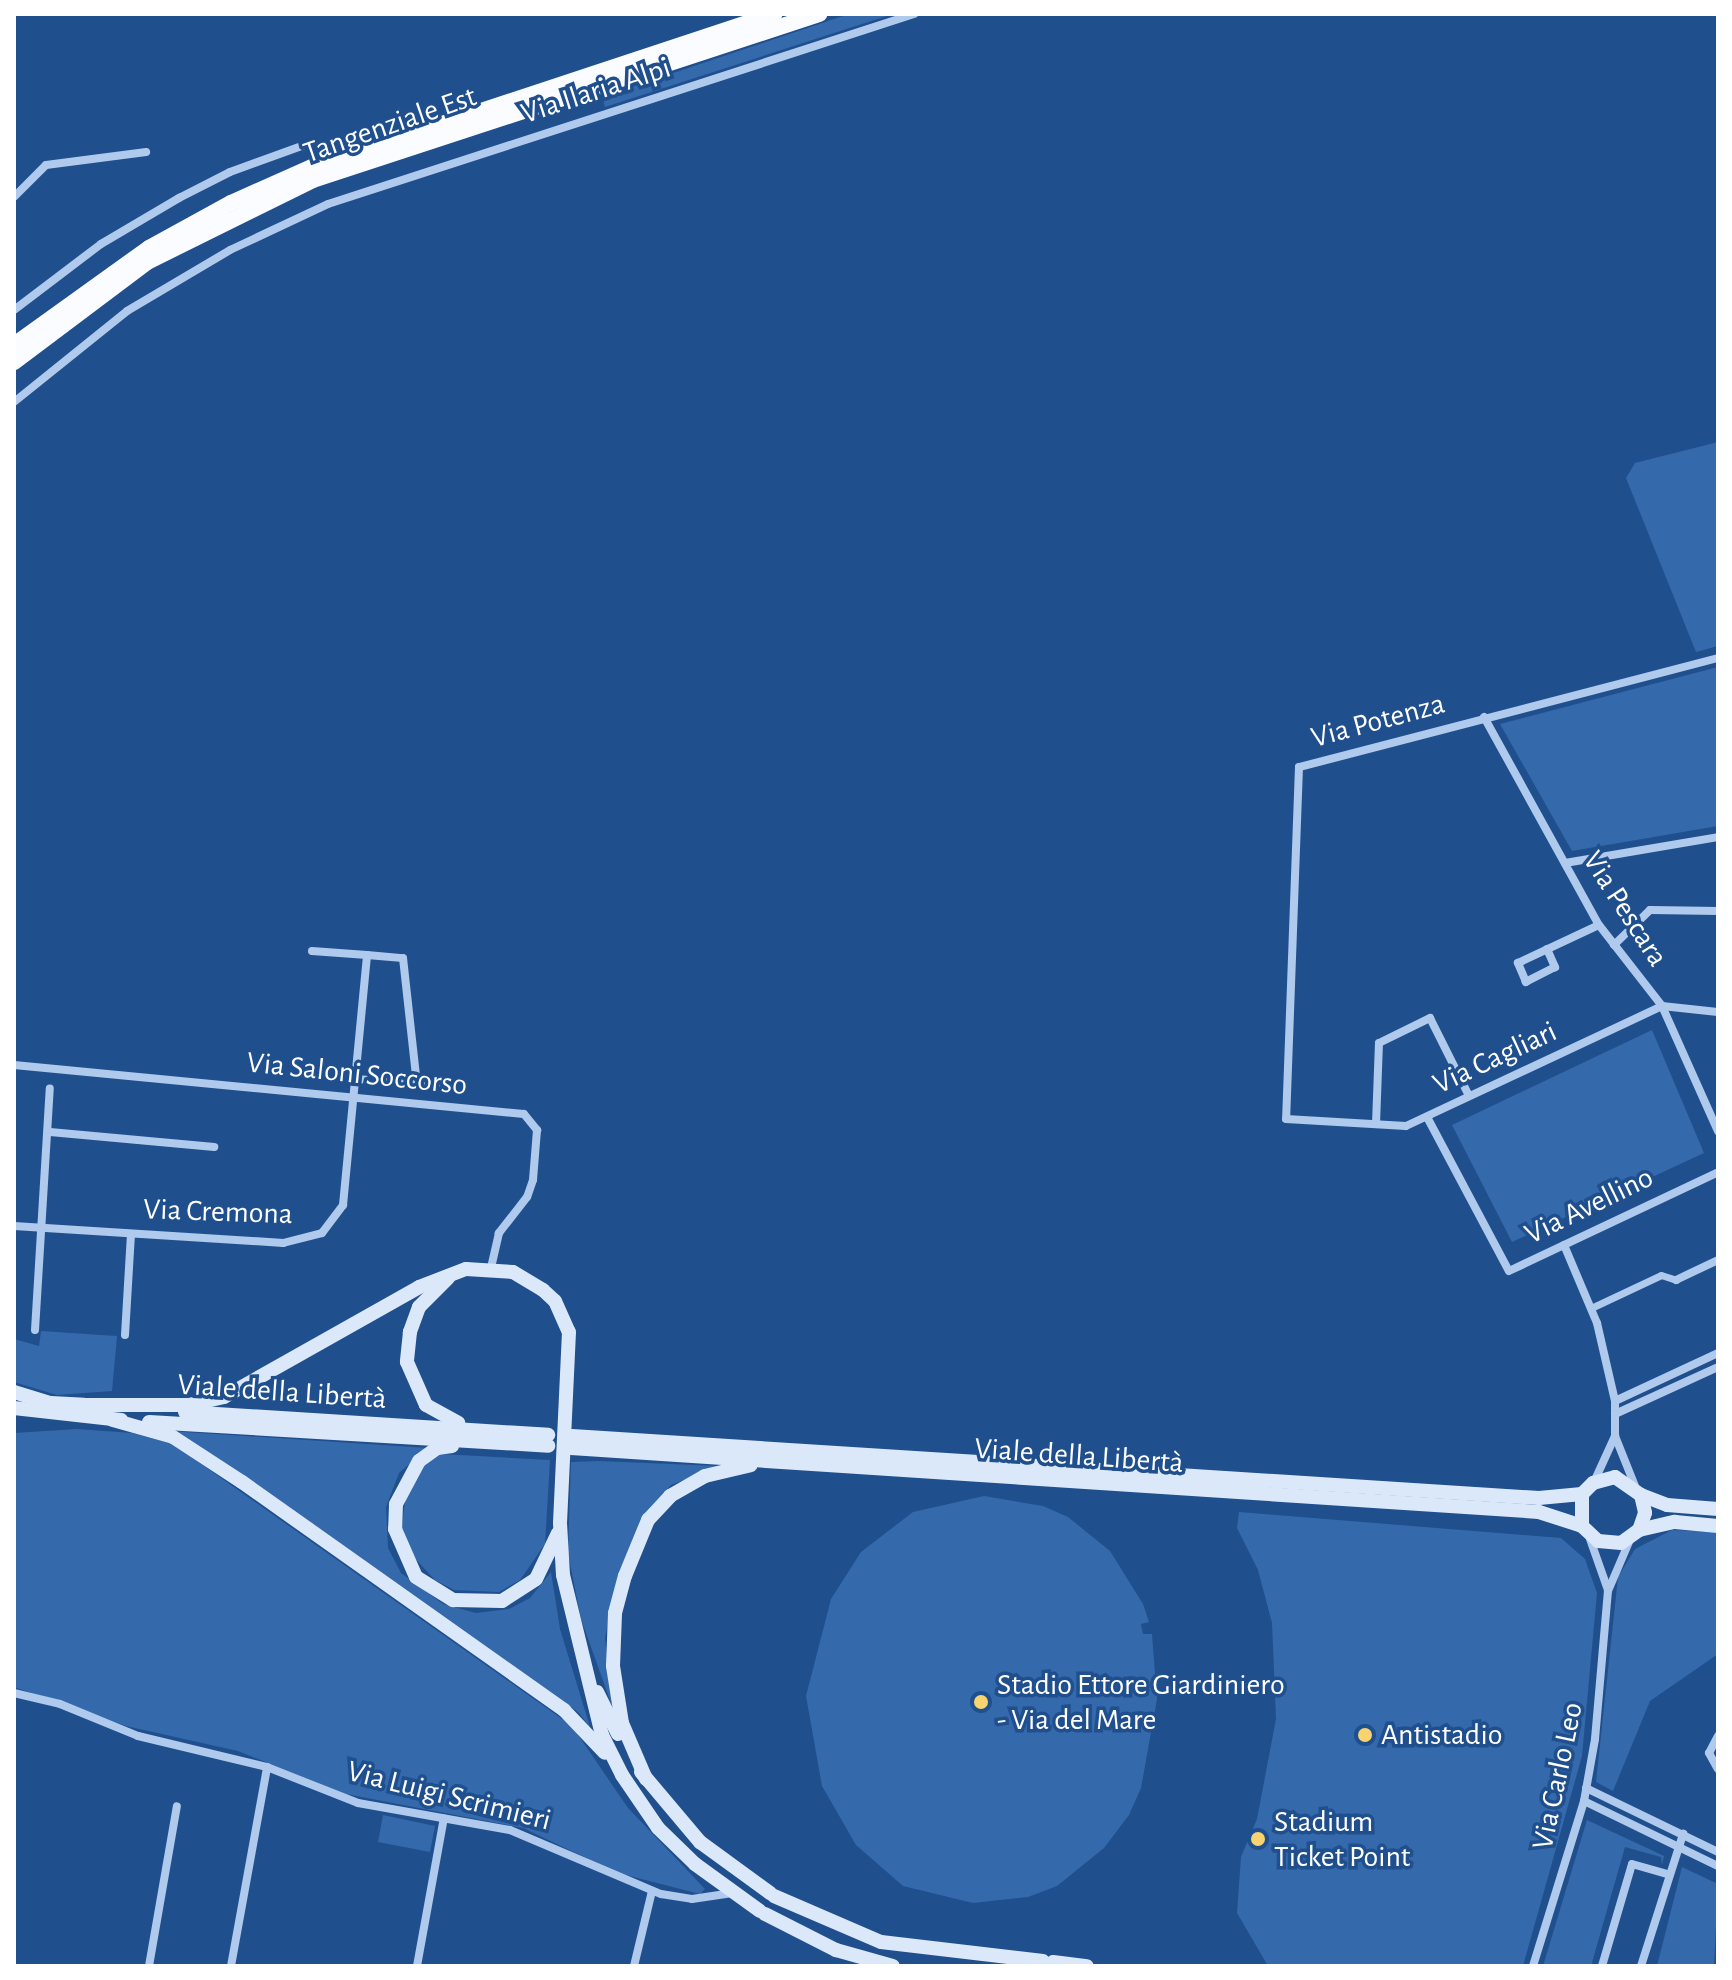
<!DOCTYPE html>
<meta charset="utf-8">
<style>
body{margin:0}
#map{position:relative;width:1732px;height:1980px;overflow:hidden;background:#204f8e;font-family:"Alegreya Sans",sans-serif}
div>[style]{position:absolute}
.green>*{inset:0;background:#3469ac}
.pedestrian>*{height:7px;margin:-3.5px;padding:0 3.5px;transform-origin:3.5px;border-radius:3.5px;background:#afcaec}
.minor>*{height:8px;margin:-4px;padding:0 4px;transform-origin:4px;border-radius:4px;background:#afcaec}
.secondary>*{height:14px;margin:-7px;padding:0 7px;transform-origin:7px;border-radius:7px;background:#dbe8f9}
.trunk>*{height:16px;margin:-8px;padding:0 8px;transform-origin:8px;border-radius:8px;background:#fafcff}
.dots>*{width:22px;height:22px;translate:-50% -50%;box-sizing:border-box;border:4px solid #204f8e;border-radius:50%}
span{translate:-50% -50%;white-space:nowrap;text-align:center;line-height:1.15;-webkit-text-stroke:7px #204f8e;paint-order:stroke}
.street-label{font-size:30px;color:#fff}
.poi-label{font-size:30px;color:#fff}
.left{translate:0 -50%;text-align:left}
.frame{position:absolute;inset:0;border:16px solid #fff;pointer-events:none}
</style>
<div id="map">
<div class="green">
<i style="clip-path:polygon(849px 14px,893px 14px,605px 107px,602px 97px)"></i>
<i style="clip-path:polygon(1718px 442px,1718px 646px,1696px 652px,1626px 478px,1635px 463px)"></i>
<i style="clip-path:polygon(1718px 667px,1718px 826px,1572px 851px,1500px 724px)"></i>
<i style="clip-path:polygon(1652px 1030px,1704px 1153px,1512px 1242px,1452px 1125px)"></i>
<i style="clip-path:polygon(41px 1331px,117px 1336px,112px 1391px,57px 1395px,14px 1382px,14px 1339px,39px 1346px)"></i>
<i style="clip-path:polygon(77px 1429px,132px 1433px,173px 1444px,572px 1726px,628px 1808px,705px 1889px,700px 1894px,618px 1873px,523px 1828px,346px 1794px,238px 1751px,126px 1726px,14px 1687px,14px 1433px)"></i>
<i style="clip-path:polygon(169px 1431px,428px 1448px,399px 1473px,386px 1507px,388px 1548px,401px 1573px,443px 1604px,476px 1613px,509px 1609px,530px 1598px,551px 1572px,560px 1629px,590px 1727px,578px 1712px,383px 1574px)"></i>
<i style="clip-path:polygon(441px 1454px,550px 1460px,545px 1544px,520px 1580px,499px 1592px,454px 1590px,435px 1580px,409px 1552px,402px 1528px,406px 1490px,416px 1471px)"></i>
<i style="clip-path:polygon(598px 1461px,720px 1466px,671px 1485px,641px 1518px,618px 1578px,605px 1638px,612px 1706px,581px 1619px,568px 1553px,571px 1462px)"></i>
<i style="clip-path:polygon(984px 1496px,1043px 1506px,1068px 1517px,1110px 1551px,1143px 1604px,1149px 1622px,1141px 1624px,1143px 1634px,1152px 1634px,1157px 1699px,1141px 1788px,1129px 1815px,1104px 1848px,1057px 1886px,1028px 1897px,973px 1903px,903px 1886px,856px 1845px,822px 1786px,806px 1696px,831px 1599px,861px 1552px,913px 1512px)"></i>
<i style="clip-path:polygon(1239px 1512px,1561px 1538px,1585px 1559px,1597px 1593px,1582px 1756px,1523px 1966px,1268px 1966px,1237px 1913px,1241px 1857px,1257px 1819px,1276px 1719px,1272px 1623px,1258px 1570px,1237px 1528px)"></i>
<i style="clip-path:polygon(1672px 1530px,1718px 1532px,1718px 1654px,1650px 1701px,1613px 1791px,1596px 1782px,1618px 1577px,1635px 1549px)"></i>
<i style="clip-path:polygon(383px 1815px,435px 1826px,430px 1852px,378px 1842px)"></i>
<i style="clip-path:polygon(1587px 1820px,1664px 1856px,1662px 1865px,1661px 1857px,1625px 1847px,1591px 1966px,1543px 1966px)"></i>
<i style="clip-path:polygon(1682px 1867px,1718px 1884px,1714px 1966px,1657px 1966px)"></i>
</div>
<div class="pedestrian">
<i style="left:1591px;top:1308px;width:77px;rotate:-25.2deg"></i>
<i style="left:1661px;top:1275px;width:16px;rotate:18deg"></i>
</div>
<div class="minor">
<i style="left:14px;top:197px;width:45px;rotate:-45deg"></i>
<i style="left:46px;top:165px;width:101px;rotate:-7.4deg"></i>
<i style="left:14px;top:310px;width:109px;rotate:-37.2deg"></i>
<i style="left:101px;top:244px;width:91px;rotate:-30.5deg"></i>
<i style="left:179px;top:198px;width:57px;rotate:-27deg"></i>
<i style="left:230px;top:172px;width:88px;rotate:-19.9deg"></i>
<i style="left:14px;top:402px;width:145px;rotate:-38.8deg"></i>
<i style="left:127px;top:311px;width:120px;rotate:-30.6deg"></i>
<i style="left:230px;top:250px;width:108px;rotate:-25.1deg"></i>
<i style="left:328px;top:204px;width:616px;rotate:-17.96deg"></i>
<i style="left:1718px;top:658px;width:433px;rotate:165.4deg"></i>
<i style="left:1299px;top:767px;width:352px;rotate:92.1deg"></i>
<i style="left:1286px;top:1119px;width:120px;rotate:3.3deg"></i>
<i style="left:1406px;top:1126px;width:283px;rotate:-25.1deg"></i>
<i style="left:1662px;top:1006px;width:56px;rotate:6.1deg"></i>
<i style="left:1484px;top:717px;width:238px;rotate:61.1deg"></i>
<i style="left:1599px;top:925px;width:103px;rotate:52.1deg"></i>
<i style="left:1662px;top:1006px;width:137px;rotate:65.9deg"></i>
<i style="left:1565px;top:863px;width:155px;rotate:-9.6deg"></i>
<i style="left:1614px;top:945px;width:50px;rotate:-44.2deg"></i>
<i style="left:1650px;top:910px;width:68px;rotate:0.8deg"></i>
<i style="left:1547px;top:949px;width:20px;rotate:66deg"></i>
<i style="left:1555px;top:967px;width:33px;rotate:153deg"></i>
<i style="left:1526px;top:982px;width:21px;rotate:-113deg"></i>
<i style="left:1518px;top:963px;width:89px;rotate:-25.1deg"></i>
<i style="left:312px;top:951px;width:55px;rotate:4.2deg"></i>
<i style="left:14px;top:1065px;width:512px;rotate:5.49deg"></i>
<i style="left:524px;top:1114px;width:21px;rotate:51deg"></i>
<i style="left:537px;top:1130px;width:50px;rotate:94.6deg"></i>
<i style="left:533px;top:1180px;width:18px;rotate:109deg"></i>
<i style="left:527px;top:1197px;width:46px;rotate:127.9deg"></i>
<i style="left:499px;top:1233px;width:35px;rotate:103deg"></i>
<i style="left:417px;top:1085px;width:20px;rotate:9deg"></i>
<i style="left:1427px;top:1117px;width:174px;rotate:62deg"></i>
<i style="left:1509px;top:1271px;width:231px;rotate:-25.3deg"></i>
<i style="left:1376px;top:1124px;width:81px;rotate:-87.9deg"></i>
<i style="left:1379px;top:1043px;width:57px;rotate:-26.1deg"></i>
<i style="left:1430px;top:1018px;width:87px;rotate:63.4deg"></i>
<i style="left:50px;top:1132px;width:165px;rotate:5.2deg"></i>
<i style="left:14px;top:1226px;width:270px;rotate:3.6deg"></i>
<i style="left:283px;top:1243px;width:40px;rotate:-14.4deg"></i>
<i style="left:322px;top:1233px;width:35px;rotate:-53deg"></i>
<i style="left:343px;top:1205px;width:251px;rotate:-84.5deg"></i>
<i style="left:367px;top:955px;width:36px;rotate:5deg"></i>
<i style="left:403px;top:958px;width:128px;rotate:83.7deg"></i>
<i style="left:417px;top:1085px;width:59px;rotate:-174.2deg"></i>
<i style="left:1564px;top:1245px;width:85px;rotate:67.1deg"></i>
<i style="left:1597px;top:1323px;width:80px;rotate:77deg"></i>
<i style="left:1615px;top:1401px;width:35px;rotate:90deg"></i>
<i style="left:1615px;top:1436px;width:54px;rotate:68.2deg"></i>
<i style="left:1676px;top:1280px;width:47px;rotate:-25.5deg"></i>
<i style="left:35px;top:1330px;width:242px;rotate:-86.5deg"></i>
<i style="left:125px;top:1335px;width:101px;rotate:-86.6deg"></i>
<i style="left:1615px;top:1401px;width:114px;rotate:-25deg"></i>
<i style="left:1615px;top:1414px;width:113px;rotate:-24.5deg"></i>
<i style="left:1594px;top:1482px;width:51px;rotate:-65.5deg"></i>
<i style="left:1590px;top:1539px;width:54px;rotate:70.6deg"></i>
<i style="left:14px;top:1693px;width:47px;rotate:13.4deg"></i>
<i style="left:60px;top:1704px;width:84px;rotate:22.3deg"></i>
<i style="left:138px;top:1736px;width:133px;rotate:13.5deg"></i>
<i style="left:267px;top:1767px;width:98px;rotate:21.6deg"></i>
<i style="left:358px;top:1803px;width:154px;rotate:10.1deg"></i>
<i style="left:510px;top:1830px;width:164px;rotate:23deg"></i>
<i style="left:661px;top:1894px;width:31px;rotate:9deg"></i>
<i style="left:692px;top:1899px;width:41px;rotate:-8.3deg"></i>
<i style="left:1718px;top:1736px;width:19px;rotate:118deg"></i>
<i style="left:1709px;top:1753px;width:18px;rotate:61deg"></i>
<i style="left:1586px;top:1788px;width:147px;rotate:25.9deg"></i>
<i style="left:1584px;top:1801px;width:149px;rotate:25.9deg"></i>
<i style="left:149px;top:1966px;width:162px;rotate:-80.1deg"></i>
<i style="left:231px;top:1966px;width:202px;rotate:-79.7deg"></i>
<i style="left:417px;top:1966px;width:150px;rotate:-79.7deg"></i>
<i style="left:634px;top:1966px;width:77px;rotate:-76.5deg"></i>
<i style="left:1533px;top:1966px;width:173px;rotate:-72.8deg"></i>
<i style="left:1584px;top:1801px;width:63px;rotate:-79.9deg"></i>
<i style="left:1595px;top:1739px;width:149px;rotate:-85deg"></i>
<i style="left:1608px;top:1591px;width:53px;rotate:-66.8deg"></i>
<i style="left:1602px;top:1966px;width:106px;rotate:-73.6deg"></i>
<i style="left:1632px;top:1864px;width:37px;rotate:16deg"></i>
<i style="left:1641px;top:1966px;width:139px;rotate:-72.3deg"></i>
</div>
<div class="secondary">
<i style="left:448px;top:1278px;width:41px;rotate:135deg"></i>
<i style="left:419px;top:1307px;width:27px;rotate:110deg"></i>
<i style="left:410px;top:1332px;width:30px;rotate:96deg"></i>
<i style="left:407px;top:1362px;width:47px;rotate:66.2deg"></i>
<i style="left:426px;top:1405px;width:37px;rotate:29deg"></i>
<i style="left:14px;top:1392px;width:39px;rotate:17deg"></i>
<i style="left:51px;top:1403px;width:33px;rotate:3deg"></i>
<i style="left:78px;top:1405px;width:111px"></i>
<i style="left:189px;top:1405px;width:36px;rotate:-13deg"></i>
<i style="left:224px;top:1397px;width:224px;rotate:-29.4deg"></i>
<i style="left:419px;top:1287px;width:50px;rotate:-21deg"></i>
<i style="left:466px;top:1269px;width:47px;rotate:3.7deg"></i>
<i style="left:513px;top:1272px;width:35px;rotate:31deg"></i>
<i style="left:543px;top:1290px;width:16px;rotate:43deg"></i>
<i style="left:555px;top:1301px;width:34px;rotate:66deg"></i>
<i style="left:569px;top:1332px;width:191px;rotate:92.7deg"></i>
<i style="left:560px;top:1523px;width:52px;rotate:86.7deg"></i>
<i style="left:563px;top:1575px;width:165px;rotate:76.3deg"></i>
<i style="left:602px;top:1735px;width:45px;rotate:63.4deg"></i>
<i style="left:622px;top:1775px;width:64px;rotate:55.8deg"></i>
<i style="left:658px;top:1828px;width:52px;rotate:44.2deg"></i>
<i style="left:695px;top:1864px;width:80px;rotate:35.9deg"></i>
<i style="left:14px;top:1408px;width:108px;rotate:6.4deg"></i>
<i style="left:185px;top:1412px;width:364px;rotate:3.6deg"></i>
<i style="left:113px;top:1420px;width:62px;rotate:15.8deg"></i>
<i style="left:173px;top:1437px;width:82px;rotate:33.1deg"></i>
<i style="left:242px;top:1482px;width:395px;rotate:35.3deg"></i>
<i style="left:564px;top:1710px;width:59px;rotate:46.4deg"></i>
<i style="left:149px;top:1422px;width:400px;rotate:3.4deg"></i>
<i style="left:572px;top:1436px;width:969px;rotate:3.67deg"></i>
<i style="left:1539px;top:1498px;width:43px;rotate:-5.3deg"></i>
<i style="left:1582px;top:1494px;width:16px;rotate:-45deg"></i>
<i style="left:1593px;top:1483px;width:23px;rotate:-15deg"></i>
<i style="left:1615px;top:1477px;width:32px;rotate:35deg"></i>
<i style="left:1641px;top:1495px;width:18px;rotate:77deg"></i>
<i style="left:1645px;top:1513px;width:18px;rotate:109deg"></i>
<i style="left:1639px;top:1530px;width:22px;rotate:144deg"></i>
<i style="left:1621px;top:1543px;width:23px;rotate:-175deg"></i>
<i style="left:1598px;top:1541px;width:22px;rotate:-137deg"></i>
<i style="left:1582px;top:1526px;width:32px;rotate:-90deg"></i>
<i style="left:452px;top:1446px;width:15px;rotate:172deg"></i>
<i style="left:437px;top:1448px;width:22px;rotate:144deg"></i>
<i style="left:419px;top:1461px;width:49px;rotate:118.1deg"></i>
<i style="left:396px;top:1504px;width:25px;rotate:92deg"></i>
<i style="left:395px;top:1529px;width:52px;rotate:66.4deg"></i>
<i style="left:416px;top:1577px;width:44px;rotate:31.9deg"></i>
<i style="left:453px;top:1600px;width:49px;rotate:1.2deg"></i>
<i style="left:502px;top:1601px;width:40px;rotate:-32.9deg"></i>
<i style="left:536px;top:1579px;width:51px;rotate:-64.4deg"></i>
<i style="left:571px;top:1448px;width:970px;rotate:3.78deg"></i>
<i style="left:1539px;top:1512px;width:45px;rotate:18deg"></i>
<i style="left:1641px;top:1495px;width:28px;rotate:21deg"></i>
<i style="left:1667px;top:1505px;width:51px;rotate:4.5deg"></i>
<i style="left:1639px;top:1530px;width:37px;rotate:-13deg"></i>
<i style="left:1675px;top:1522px;width:43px;rotate:5.3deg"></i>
<i style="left:597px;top:1692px;width:47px;rotate:63.4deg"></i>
<i style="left:641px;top:1772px;width:92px;rotate:49.9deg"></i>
<i style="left:700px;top:1842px;width:87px;rotate:36.1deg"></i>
<i style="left:646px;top:1779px;width:61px;rotate:-113.2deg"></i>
<i style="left:622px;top:1723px;width:58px;rotate:-99deg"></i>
<i style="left:613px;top:1666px;width:53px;rotate:-87.8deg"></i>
<i style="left:615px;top:1613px;width:38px;rotate:-75deg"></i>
<i style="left:625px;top:1576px;width:61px;rotate:-67.7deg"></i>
<i style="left:648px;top:1520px;width:33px;rotate:-47deg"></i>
<i style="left:670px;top:1496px;width:40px;rotate:-29.7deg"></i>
<i style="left:705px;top:1476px;width:47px;rotate:-13.4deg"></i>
<i style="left:774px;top:1896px;width:116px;rotate:23.3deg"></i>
<i style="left:881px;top:1942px;width:163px;rotate:6.7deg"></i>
<i style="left:765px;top:1914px;width:80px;rotate:26.9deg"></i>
<i style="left:836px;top:1950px;width:59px;rotate:15.7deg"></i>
<i style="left:1053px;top:1962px;width:34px;rotate:7deg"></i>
</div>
<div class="trunk">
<i style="left:14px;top:345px;width:166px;rotate:-35.7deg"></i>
<i style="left:149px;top:248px;width:94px;rotate:-28.8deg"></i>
<i style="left:231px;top:203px;width:89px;rotate:-24deg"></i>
<i style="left:312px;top:167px;width:487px;rotate:-18.3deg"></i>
<i style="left:14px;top:362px;width:166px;rotate:-36.9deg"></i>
<i style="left:147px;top:262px;width:185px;rotate:-26.3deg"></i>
<i style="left:313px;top:180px;width:533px;rotate:-18.16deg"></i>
</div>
<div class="dots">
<i style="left:981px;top:1702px;background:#f9d370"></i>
<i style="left:1365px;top:1735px;background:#f9d370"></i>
<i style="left:1258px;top:1839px;background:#f9d370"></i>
</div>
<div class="street-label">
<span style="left:596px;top:91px;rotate:-18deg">Via Ilaria Alpi</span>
<span style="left:390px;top:125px;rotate:-19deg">Tangenziale Est</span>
<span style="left:1378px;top:721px;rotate:-15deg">Via Potenza</span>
<span style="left:1625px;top:909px;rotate:57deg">Via Pescara</span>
<span style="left:1495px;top:1058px;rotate:-25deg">Via Cagliari</span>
<span style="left:357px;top:1074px;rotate:6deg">Via Saloni Soccorso</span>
<span style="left:1589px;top:1206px;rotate:-26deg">Via Avellino</span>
<span style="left:218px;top:1212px;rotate:2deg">Via Cremona</span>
<span style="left:282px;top:1392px;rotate:4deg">Viale della Libertà</span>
<span style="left:1079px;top:1456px;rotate:4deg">Viale della Libertà</span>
<span style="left:1558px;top:1776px;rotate:-78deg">Via Carlo Leo</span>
<span style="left:449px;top:1796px;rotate:14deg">Via Luigi Scrimieri</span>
</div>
<div class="poi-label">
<span class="left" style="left:997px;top:1702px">Stadio Ettore Giardiniero<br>- Via del Mare</span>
<span class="left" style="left:1381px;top:1735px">Antistadio</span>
<span class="left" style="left:1274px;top:1839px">Stadium<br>Ticket Point</span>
</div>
<div class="frame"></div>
</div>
